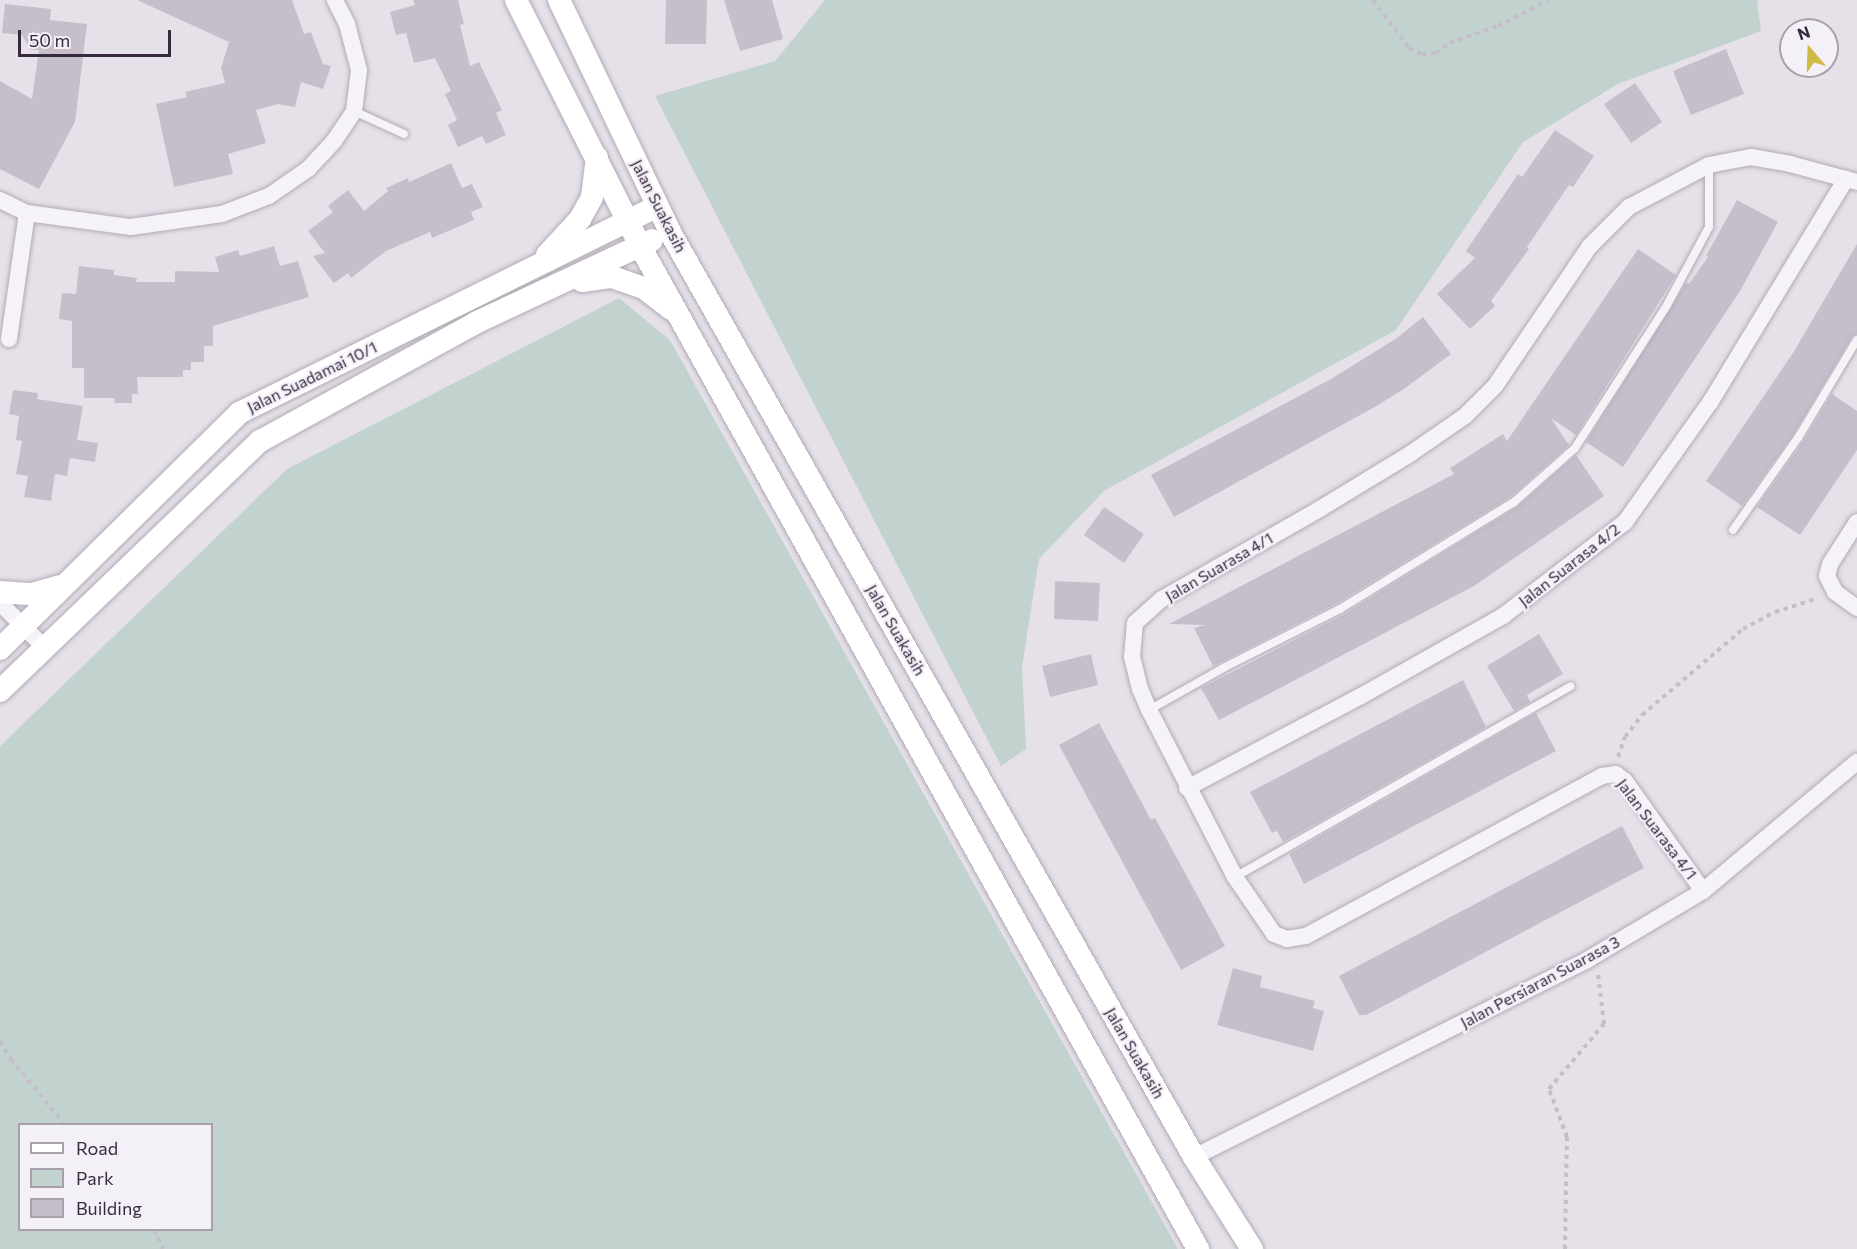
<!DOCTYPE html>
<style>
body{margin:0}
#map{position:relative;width:1857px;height:1249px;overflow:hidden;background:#e6e1e9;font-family:Commissioner,sans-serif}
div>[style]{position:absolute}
.green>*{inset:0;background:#c2d3cf}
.building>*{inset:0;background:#c7becc}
.path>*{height:4px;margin-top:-2px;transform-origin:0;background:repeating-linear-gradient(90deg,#c5bec8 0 4.5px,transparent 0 9px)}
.roads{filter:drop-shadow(0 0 2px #b2aab7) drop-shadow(0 0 2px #b2aab7)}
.lane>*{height:8px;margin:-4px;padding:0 4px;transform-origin:4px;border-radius:4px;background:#f6f3f8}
.street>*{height:16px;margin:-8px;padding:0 8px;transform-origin:8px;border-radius:8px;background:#f6f3f8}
.secondary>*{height:22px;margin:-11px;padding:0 11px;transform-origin:11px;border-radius:11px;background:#fff}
span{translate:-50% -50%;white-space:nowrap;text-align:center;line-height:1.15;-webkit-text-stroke:4.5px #f4f0f7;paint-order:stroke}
.street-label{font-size:16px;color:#382941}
.legend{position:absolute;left:18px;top:1123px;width:195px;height:108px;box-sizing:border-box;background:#f4f0f7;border:2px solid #a9a0ae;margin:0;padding:8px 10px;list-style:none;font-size:18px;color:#382941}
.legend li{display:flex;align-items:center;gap:12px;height:30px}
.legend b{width:30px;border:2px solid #a9a0ae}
.north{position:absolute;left:1779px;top:18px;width:60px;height:60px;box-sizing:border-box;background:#f4f0f7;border:2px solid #a9a0ae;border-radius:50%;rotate:341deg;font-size:16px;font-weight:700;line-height:24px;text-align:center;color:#382941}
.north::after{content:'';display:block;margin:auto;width:21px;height:27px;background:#cebb46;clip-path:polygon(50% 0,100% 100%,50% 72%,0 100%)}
.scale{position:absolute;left:18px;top:30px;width:153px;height:27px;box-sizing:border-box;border:3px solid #382941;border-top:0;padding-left:8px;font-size:18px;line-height:21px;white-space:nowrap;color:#382941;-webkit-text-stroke:4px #f4f0f7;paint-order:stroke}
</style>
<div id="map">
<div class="green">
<i style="clip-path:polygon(825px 0,1757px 0,1761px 31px,1618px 84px,1523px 142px,1396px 330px,1104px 491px,1039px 559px,1022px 667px,1026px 749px,1001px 766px,655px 96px,775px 61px)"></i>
<i style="clip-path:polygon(evenodd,619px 298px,670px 340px,1178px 1249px,0 1249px,0 746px,287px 469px,619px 298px,212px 1124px,212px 1230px,20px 1230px,20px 1124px,212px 1124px)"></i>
</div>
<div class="building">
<i style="clip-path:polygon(137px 0,292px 0,304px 34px,311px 32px,323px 64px,331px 66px,323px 89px,301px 82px,295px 107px,278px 104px,256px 110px,266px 143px,228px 154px,233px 174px,174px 187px,156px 104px,187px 97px,185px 92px,225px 83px,221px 68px,229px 42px)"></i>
<i style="clip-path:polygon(413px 0,458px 0,464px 24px,460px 25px,470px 66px,479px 62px,502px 110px,496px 113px,506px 135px,486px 144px,482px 136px,458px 147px,448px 125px,457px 120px,445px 94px,451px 91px,435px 58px,414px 63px,406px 33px,396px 35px,390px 12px,415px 5px)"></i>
<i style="clip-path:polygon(666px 0,707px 0,706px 44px,665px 44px)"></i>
<i style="clip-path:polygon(724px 0,772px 0,783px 39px,740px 51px)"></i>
<i style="clip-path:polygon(5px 4px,51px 9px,50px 20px,87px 24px,75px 122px,39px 189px,0 169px,0 81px,32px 99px,39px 50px,31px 50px,22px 35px,2px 33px)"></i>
<i style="clip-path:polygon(1726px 49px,1744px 94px,1691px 115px,1673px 71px)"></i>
<i style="clip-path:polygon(1635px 83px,1662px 122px,1631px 143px,1604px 104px)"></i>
<i style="clip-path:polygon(1555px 130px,1594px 156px,1573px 187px,1569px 185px,1527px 247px,1529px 249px,1491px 301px,1495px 306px,1470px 329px,1437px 294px,1475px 258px,1466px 251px,1518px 174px,1522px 177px)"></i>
<i style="clip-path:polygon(451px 163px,462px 188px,472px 184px,483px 207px,471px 212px,474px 220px,432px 238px,430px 232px,386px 251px,351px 278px,348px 273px,334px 283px,313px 256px,325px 253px,308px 231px,333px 212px,328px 206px,348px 190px,364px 211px,388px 191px,386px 188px,408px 178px,409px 182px)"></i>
<i style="clip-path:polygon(1737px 200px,1778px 222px,1740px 291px,1623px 467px,1586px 442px,1686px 283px,1689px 284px,1708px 257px,1706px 256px)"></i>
<i style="clip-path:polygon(1857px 244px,1857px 334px,1852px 337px,1793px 435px,1742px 506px,1706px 481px,1793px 353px)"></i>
<i style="clip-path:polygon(274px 246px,280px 266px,298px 261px,309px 297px,213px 326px,213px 346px,204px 346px,204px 362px,191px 362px,191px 370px,183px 370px,183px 377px,137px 377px,138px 394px,132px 394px,132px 403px,115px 403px,114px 398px,84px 398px,84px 368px,72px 368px,72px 321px,59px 319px,62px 293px,76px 294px,79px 266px,114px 270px,114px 275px,137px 278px,136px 282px,175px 282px,175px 271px,219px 272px,215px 257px,238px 250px,240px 256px)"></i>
<i style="clip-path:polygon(1638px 249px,1676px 275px,1576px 435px,1551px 418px,1569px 445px,1510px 497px,1337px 603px,1213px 666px,1194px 628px,1205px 625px,1169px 624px,1454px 474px,1450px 468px,1503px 434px,1507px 441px)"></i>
<i style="clip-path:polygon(1423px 317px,1451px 354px,1404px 389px,1373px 408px,1174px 517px,1151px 475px,1331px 379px,1397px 338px)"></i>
<i style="clip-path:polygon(13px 390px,38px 393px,37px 399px,83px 406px,77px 440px,98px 443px,95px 462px,70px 458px,67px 476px,55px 474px,51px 501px,24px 497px,28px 476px,16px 474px,22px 441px,16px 440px,19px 416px,9px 414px)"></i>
<i style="clip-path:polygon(1832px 394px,1857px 411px,1857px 450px,1800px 535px,1757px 507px,1803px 442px)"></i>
<i style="clip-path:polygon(1576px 455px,1604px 496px,1474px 586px,1219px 720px,1201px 688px,1343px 615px,1517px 507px)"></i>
<i style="clip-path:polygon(1104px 507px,1144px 534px,1124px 563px,1084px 535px)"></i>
<i style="clip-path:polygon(1055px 581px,1100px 583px,1098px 621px,1054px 619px)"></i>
<i style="clip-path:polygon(1539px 634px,1563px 674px,1527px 695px,1530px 702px,1514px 711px,1487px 666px)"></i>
<i style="clip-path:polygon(1091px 654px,1098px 685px,1050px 697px,1042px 666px)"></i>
<i style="clip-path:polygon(1463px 680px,1486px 727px,1283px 842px,1277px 831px,1272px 833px,1250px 792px)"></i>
<i style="clip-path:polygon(1536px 713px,1556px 751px,1304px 884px,1289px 854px)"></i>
<i style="clip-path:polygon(1099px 723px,1151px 820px,1155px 818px,1225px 946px,1181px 970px,1059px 745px)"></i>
<i style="clip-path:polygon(1622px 826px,1644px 868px,1393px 1001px,1366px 1015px,1359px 1015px,1339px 976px)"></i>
<i style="clip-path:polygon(1233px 968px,1262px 976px,1260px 987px,1315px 1001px,1313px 1008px,1324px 1011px,1313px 1051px,1217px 1025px)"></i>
</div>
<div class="path">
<i style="left:1373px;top:0;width:60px;rotate:53.1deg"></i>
<i style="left:1409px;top:48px;width:14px;rotate:25deg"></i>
<i style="left:1422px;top:54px;width:14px;rotate:-4deg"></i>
<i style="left:1436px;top:53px;width:17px;rotate:-36deg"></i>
<i style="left:1450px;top:43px;width:51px;rotate:-19.5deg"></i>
<i style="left:1498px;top:26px;width:56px;rotate:-27.5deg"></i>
<i style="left:1618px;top:757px;width:21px;rotate:-71deg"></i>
<i style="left:1625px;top:737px;width:28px;rotate:-52deg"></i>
<i style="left:1642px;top:715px;width:133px;rotate:-40.4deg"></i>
<i style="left:1743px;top:629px;width:36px;rotate:-28deg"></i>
<i style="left:1775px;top:612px;width:45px;rotate:-18deg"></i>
<i style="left:0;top:1041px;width:21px;rotate:59deg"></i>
<i style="left:11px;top:1059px;width:84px;rotate:50.8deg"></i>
<i style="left:154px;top:1230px;width:21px;rotate:65deg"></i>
<i style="left:1565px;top:1249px;width:112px;rotate:-89deg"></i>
<i style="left:1567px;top:1137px;width:51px;rotate:-110.6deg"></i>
<i style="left:1549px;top:1089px;width:85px;rotate:-49.8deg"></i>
<i style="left:1604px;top:1024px;width:50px;rotate:-96.8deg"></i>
</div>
<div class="roads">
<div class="lane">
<i style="left:354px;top:111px;width:55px;rotate:24.7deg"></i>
<i style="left:1733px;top:530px;width:113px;rotate:-54.8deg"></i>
<i style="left:1798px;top:438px;width:114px;rotate:-59deg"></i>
<i style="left:1149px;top:710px;width:87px;rotate:-29.5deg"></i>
<i style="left:1225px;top:667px;width:129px;rotate:-26.8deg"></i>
<i style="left:1340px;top:609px;width:204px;rotate:-31.6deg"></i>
<i style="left:1514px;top:502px;width:81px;rotate:-41.5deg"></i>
<i style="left:1575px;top:448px;width:170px;rotate:-57.2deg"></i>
<i style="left:1667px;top:305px;width:89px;rotate:-61.7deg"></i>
<i style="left:1709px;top:227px;width:62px;rotate:-90deg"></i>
<i style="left:1235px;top:877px;width:386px;rotate:-29.6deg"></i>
</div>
<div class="street">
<i style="left:0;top:200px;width:30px;rotate:26deg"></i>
<i style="left:27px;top:213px;width:105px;rotate:7.7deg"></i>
<i style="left:131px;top:227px;width:92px;rotate:-8.1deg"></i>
<i style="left:222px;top:214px;width:50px;rotate:-21deg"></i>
<i style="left:269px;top:196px;width:47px;rotate:-34.7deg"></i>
<i style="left:308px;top:169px;width:38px;rotate:-47deg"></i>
<i style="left:334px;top:141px;width:36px;rotate:-56deg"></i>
<i style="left:354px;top:111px;width:41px;rotate:-83deg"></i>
<i style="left:359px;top:70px;width:48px;rotate:-104.6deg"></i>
<i style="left:347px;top:24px;width:27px;rotate:-117deg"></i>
<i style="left:9px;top:339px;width:127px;rotate:-81.9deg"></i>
<i style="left:1857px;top:522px;width:50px;rotate:122.7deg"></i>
<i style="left:1830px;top:564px;width:12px;rotate:104deg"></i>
<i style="left:1827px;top:576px;width:18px;rotate:63deg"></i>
<i style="left:1835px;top:592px;width:27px;rotate:36deg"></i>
<i style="left:0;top:603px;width:62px;rotate:45deg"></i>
<i style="left:1187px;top:788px;width:197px;rotate:-27.9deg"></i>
<i style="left:1361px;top:696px;width:163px;rotate:-29.4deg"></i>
<i style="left:1503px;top:616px;width:154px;rotate:-37.6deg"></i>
<i style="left:1625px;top:522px;width:148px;rotate:-54.6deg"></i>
<i style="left:1711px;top:401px;width:260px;rotate:-58.7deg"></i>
<i style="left:1703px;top:891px;width:135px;rotate:-125.3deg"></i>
<i style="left:1625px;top:781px;width:11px;rotate:-142deg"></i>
<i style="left:1616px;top:774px;width:14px;rotate:172deg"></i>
<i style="left:1602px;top:776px;width:336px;rotate:151.6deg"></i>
<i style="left:1306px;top:936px;width:19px;rotate:171deg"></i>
<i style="left:1287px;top:939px;width:14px;rotate:-159deg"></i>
<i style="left:1274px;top:934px;width:69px;rotate:-124.4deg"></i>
<i style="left:1235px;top:877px;width:188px;rotate:-117.2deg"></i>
<i style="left:1149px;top:710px;width:23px;rotate:-113deg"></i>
<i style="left:1140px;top:689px;width:33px;rotate:-104deg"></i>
<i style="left:1132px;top:657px;width:34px;rotate:-85deg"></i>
<i style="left:1135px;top:623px;width:36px;rotate:-42deg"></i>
<i style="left:1162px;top:599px;width:180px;rotate:-29.7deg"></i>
<i style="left:1318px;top:510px;width:108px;rotate:-31.3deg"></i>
<i style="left:1410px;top:454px;width:67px;rotate:-34.6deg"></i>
<i style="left:1465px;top:416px;width:42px;rotate:-45deg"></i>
<i style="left:1495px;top:386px;width:168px;rotate:-55.9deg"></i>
<i style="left:1589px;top:247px;width:57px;rotate:-45deg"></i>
<i style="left:1629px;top:207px;width:90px;rotate:-27.7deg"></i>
<i style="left:1709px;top:165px;width:43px;rotate:-10.8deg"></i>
<i style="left:1751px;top:157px;width:40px;rotate:10deg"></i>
<i style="left:1790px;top:164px;width:69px;rotate:15deg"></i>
<i style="left:1194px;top:1157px;width:440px;rotate:-26.6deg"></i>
<i style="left:1587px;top:960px;width:135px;rotate:-30.7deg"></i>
<i style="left:1703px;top:891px;width:201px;rotate:-40deg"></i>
</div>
<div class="secondary">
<i style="left:516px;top:0;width:275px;rotate:63.2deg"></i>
<i style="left:640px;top:246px;width:1148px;rotate:60.91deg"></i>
<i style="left:559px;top:0;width:257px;rotate:64.4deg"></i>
<i style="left:670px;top:232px;width:1063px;rotate:60.47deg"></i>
<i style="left:1194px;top:1157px;width:109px;rotate:57.8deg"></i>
<i style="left:547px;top:255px;width:49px;rotate:-47.5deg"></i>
<i style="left:580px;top:219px;width:25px;rotate:-61deg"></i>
<i style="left:592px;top:197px;width:40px;rotate:-82.9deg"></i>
<i style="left:582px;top:281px;width:30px;rotate:-8deg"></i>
<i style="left:612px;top:277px;width:34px;rotate:19deg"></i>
<i style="left:644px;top:288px;width:34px;rotate:38deg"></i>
<i style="left:0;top:592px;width:32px;rotate:4deg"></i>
<i style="left:32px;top:594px;width:29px;rotate:-16deg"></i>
<i style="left:0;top:649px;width:336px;rotate:-44.6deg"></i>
<i style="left:239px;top:413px;width:467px;rotate:-26.3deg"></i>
<i style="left:0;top:691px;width:361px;rotate:-43.9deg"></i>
<i style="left:260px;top:441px;width:247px;rotate:-28.7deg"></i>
<i style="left:477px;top:322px;width:193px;rotate:-25.1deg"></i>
</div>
</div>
<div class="street-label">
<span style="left:659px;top:206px;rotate:63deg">Jalan Suakasih</span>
<span style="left:312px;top:377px;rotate:-26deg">Jalan Suadamai 10/1</span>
<span style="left:1569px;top:565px;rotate:-38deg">Jalan Suarasa 4/2</span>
<span style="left:1219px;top:567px;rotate:-30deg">Jalan Suarasa 4/1</span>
<span style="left:896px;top:630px;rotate:60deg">Jalan Suakasih</span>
<span style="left:1657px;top:829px;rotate:53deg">Jalan Suarasa 4/1</span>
<span style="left:1540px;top:982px;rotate:-28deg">Jalan Persiaran Suarasa 3</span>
<span style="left:1135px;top:1053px;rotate:60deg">Jalan Suakasih</span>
</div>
<ul class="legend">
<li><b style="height:8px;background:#fff"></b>Road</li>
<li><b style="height:16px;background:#c2d3cf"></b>Park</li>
<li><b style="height:16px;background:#c7becc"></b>Building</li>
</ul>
<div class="north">N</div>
<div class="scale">50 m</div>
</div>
